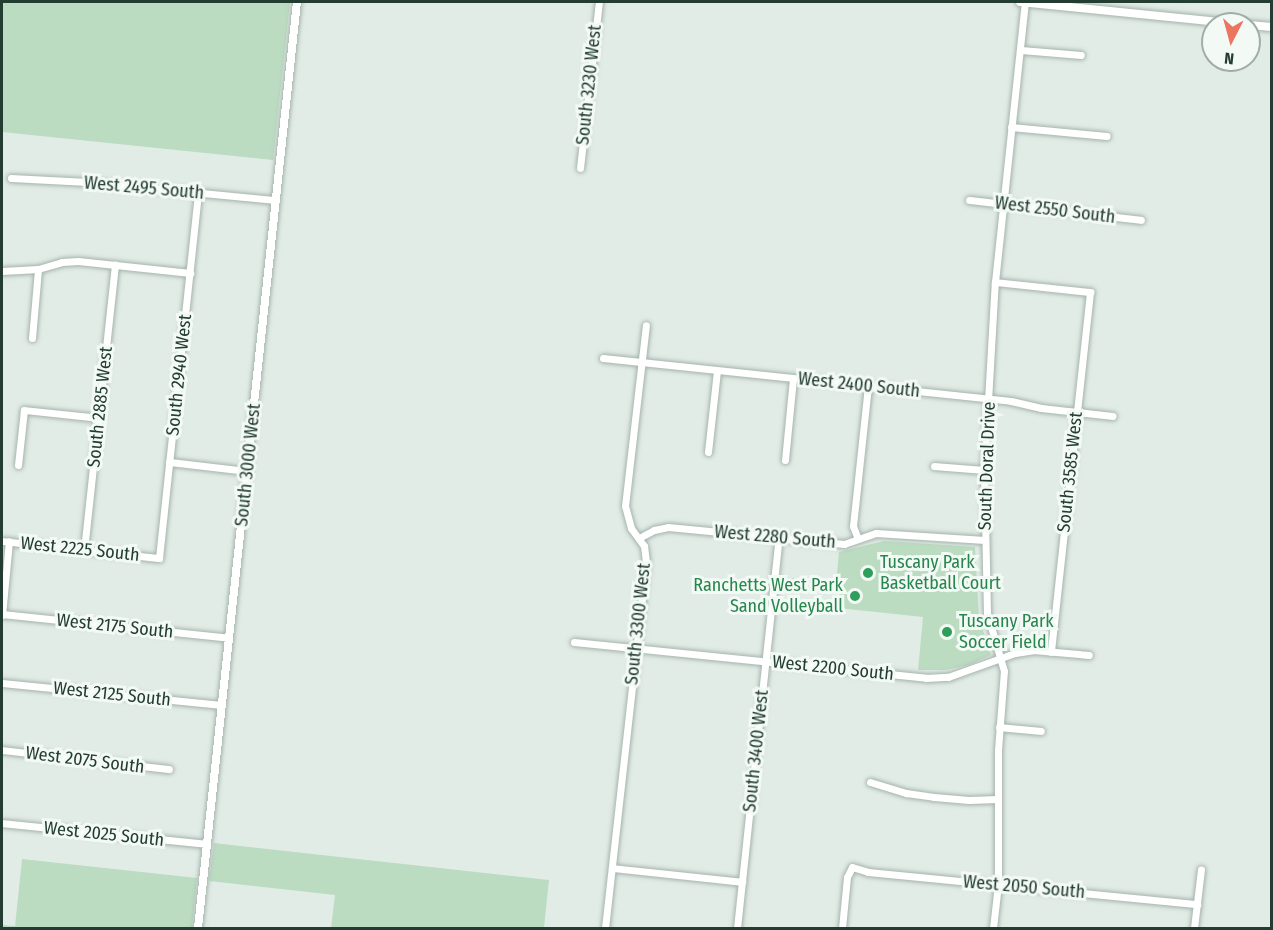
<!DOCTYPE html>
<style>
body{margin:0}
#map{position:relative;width:1273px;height:930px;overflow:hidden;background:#e2ece7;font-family:"Fira Sans Condensed",sans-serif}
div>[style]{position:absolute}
.green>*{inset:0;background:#bcdcc1}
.roads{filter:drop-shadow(0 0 2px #a5b4ad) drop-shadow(0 0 2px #a5b4ad)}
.minor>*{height:7px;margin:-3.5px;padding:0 3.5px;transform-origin:3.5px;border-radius:3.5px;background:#fff}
.tertiary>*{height:8px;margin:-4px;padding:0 4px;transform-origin:4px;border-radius:4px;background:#fff}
.dots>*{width:16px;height:16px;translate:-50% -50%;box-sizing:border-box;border:3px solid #f3f9f5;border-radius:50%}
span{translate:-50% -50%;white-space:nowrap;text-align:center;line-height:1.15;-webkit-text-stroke:6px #f3f9f5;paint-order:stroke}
.street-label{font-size:18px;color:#233d33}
.leisure-label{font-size:18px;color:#27864d}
.left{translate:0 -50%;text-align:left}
.right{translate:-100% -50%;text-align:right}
.frame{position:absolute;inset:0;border:3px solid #233d33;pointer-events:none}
.north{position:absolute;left:1201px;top:12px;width:60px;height:60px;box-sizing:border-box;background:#f3f9f5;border:2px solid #a0aea7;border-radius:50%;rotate:186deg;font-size:16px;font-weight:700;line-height:24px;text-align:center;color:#233d33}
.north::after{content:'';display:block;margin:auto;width:21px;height:27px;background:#ed745f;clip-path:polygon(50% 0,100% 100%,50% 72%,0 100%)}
</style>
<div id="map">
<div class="green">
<i style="clip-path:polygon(2px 2px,290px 2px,273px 160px,2px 132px)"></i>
<i style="clip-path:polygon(884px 541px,975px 547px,979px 618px,991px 655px,968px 665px,946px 670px,918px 670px,923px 617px,838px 608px,840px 586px,781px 580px,781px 577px,836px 583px,839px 552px)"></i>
<i style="clip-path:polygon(214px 843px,549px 880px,544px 928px,331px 928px,335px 895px,209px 881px)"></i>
<i style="clip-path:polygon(22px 859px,197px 878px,192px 928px,2px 928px,2px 925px,15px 926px)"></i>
</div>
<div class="roads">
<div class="minor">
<i style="left:1021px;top:50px;width:60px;rotate:4.8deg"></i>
<i style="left:1011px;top:127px;width:96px;rotate:5.4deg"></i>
<i style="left:580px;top:168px;width:167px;rotate:-83.5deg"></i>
<i style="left:11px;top:178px;width:77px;rotate:3deg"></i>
<i style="left:88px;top:182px;width:189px;rotate:5.5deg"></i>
<i style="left:969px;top:200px;width:173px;rotate:6.6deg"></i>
<i style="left:2px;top:271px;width:36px;rotate:-3deg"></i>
<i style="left:38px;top:269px;width:25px;rotate:-16deg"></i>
<i style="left:62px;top:262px;width:16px;rotate:-4deg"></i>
<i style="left:78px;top:261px;width:113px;rotate:6.1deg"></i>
<i style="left:995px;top:282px;width:96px;rotate:6deg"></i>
<i style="left:1090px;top:292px;width:362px;rotate:96.2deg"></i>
<i style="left:32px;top:338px;width:69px;rotate:-85deg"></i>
<i style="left:603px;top:358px;width:410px;rotate:6deg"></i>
<i style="left:1011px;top:401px;width:31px;rotate:13deg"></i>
<i style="left:1041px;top:408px;width:72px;rotate:6.3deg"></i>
<i style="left:708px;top:452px;width:82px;rotate:-83.7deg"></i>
<i style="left:785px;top:460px;width:82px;rotate:-84.4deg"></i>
<i style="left:169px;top:462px;width:79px;rotate:6.6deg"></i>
<i style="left:18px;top:465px;width:55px;rotate:-83.8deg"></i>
<i style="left:24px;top:410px;width:75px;rotate:6.1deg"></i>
<i style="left:934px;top:466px;width:50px;rotate:4.6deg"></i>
<i style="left:639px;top:538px;width:17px;rotate:-28deg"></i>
<i style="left:654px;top:530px;width:14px;rotate:-12deg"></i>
<i style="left:668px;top:527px;width:177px;rotate:5.5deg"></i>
<i style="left:844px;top:544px;width:34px;rotate:-19deg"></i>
<i style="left:876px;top:533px;width:109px;rotate:3.7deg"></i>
<i style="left:858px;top:539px;width:14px;rotate:-111deg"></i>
<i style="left:853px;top:526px;width:142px;rotate:-83.9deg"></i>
<i style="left:2px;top:541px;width:158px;rotate:6.2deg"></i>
<i style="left:159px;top:558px;width:367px;rotate:-83.9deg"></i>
<i style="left:84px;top:550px;width:287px;rotate:-83.8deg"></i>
<i style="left:2px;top:614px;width:228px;rotate:6deg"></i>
<i style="left:2px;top:615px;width:74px;rotate:-84.6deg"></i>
<i style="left:574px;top:642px;width:354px;rotate:5.8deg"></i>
<i style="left:926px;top:678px;width:22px;rotate:-3deg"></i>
<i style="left:948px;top:677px;width:71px;rotate:-19.7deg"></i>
<i style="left:1015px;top:653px;width:18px;rotate:-9deg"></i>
<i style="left:1033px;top:650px;width:56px;rotate:5.1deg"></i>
<i style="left:2px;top:683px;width:221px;rotate:5.7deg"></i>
<i style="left:999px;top:727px;width:42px;rotate:5.4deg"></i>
<i style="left:2px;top:750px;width:168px;rotate:6.5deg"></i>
<i style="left:870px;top:782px;width:38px;rotate:17deg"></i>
<i style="left:906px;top:793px;width:28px;rotate:8deg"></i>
<i style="left:934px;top:797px;width:35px;rotate:5deg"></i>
<i style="left:969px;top:800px;width:29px;rotate:-2deg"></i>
<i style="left:2px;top:823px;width:206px;rotate:5.8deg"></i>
<i style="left:612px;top:868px;width:131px;rotate:6.1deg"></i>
<i style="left:605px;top:928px;width:368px;rotate:-83.6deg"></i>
<i style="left:646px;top:562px;width:16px;rotate:-97deg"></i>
<i style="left:644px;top:546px;width:22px;rotate:-126deg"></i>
<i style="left:631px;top:528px;width:23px;rotate:-105deg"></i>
<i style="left:625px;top:506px;width:182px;rotate:-83.4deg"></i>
<i style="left:737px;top:928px;width:392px;rotate:-83.9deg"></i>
<i style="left:842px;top:928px;width:51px;rotate:-84.4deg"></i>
<i style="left:847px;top:877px;width:11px;rotate:-63deg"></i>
<i style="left:852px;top:867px;width:17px;rotate:17deg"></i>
<i style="left:868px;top:872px;width:331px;rotate:5.6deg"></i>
<i style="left:993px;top:928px;width:44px;rotate:-83.5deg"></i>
<i style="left:998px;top:884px;width:134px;rotate:-90deg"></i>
<i style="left:998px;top:750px;width:79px;rotate:-85.7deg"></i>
<i style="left:1004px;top:671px;width:60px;rotate:-106.3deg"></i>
<i style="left:987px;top:613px;width:143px;rotate:-91.2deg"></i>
<i style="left:984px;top:470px;width:188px;rotate:-86.7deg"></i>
<i style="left:995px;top:282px;width:282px;rotate:-83.9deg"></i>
<i style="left:1194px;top:928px;width:59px;rotate:-83.2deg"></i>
</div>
<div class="tertiary">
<i style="left:1020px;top:2px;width:223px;rotate:5.7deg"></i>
<i style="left:1249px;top:25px;width:23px;rotate:5deg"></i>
<i style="left:198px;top:928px;width:931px;rotate:-83.9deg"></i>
</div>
</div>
<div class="dots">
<i style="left:868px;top:573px;background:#2e9e5b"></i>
<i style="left:855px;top:596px;background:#2e9e5b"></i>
<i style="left:947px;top:632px;background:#2e9e5b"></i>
</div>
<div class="street-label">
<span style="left:589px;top:85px;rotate:-84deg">South 3230 West</span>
<span style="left:144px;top:188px;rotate:5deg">West 2495 South</span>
<span style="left:1055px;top:210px;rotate:7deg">West 2550 South</span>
<span style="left:179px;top:375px;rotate:-84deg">South 2940 West</span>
<span style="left:859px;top:385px;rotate:6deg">West 2400 South</span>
<span style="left:100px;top:407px;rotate:-84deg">South 2885 West</span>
<span style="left:248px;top:465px;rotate:-84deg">South 3000 West</span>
<span style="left:987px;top:466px;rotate:-88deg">South Doral Drive</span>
<span style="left:1070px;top:472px;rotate:-84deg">South 3585 West</span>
<span style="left:775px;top:537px;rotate:5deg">West 2280 South</span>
<span style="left:80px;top:549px;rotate:6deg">West 2225 South</span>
<span style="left:638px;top:624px;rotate:-84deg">South 3300 West</span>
<span style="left:115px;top:626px;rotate:6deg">West 2175 South</span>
<span style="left:833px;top:668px;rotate:6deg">West 2200 South</span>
<span style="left:112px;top:694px;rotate:6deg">West 2125 South</span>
<span style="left:756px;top:751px;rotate:-84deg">South 3400 West</span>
<span style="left:85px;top:760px;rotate:7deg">West 2075 South</span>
<span style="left:104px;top:834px;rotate:6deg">West 2025 South</span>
<span style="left:1024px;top:887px;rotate:5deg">West 2050 South</span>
</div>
<div class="leisure-label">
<span class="left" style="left:880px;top:573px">Tuscany Park<br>Basketball Court</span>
<span class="right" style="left:843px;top:596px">Ranchetts West Park<br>Sand Volleyball</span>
<span class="left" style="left:959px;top:632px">Tuscany Park<br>Soccer Field</span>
</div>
<div class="frame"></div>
<div class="north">N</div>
</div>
